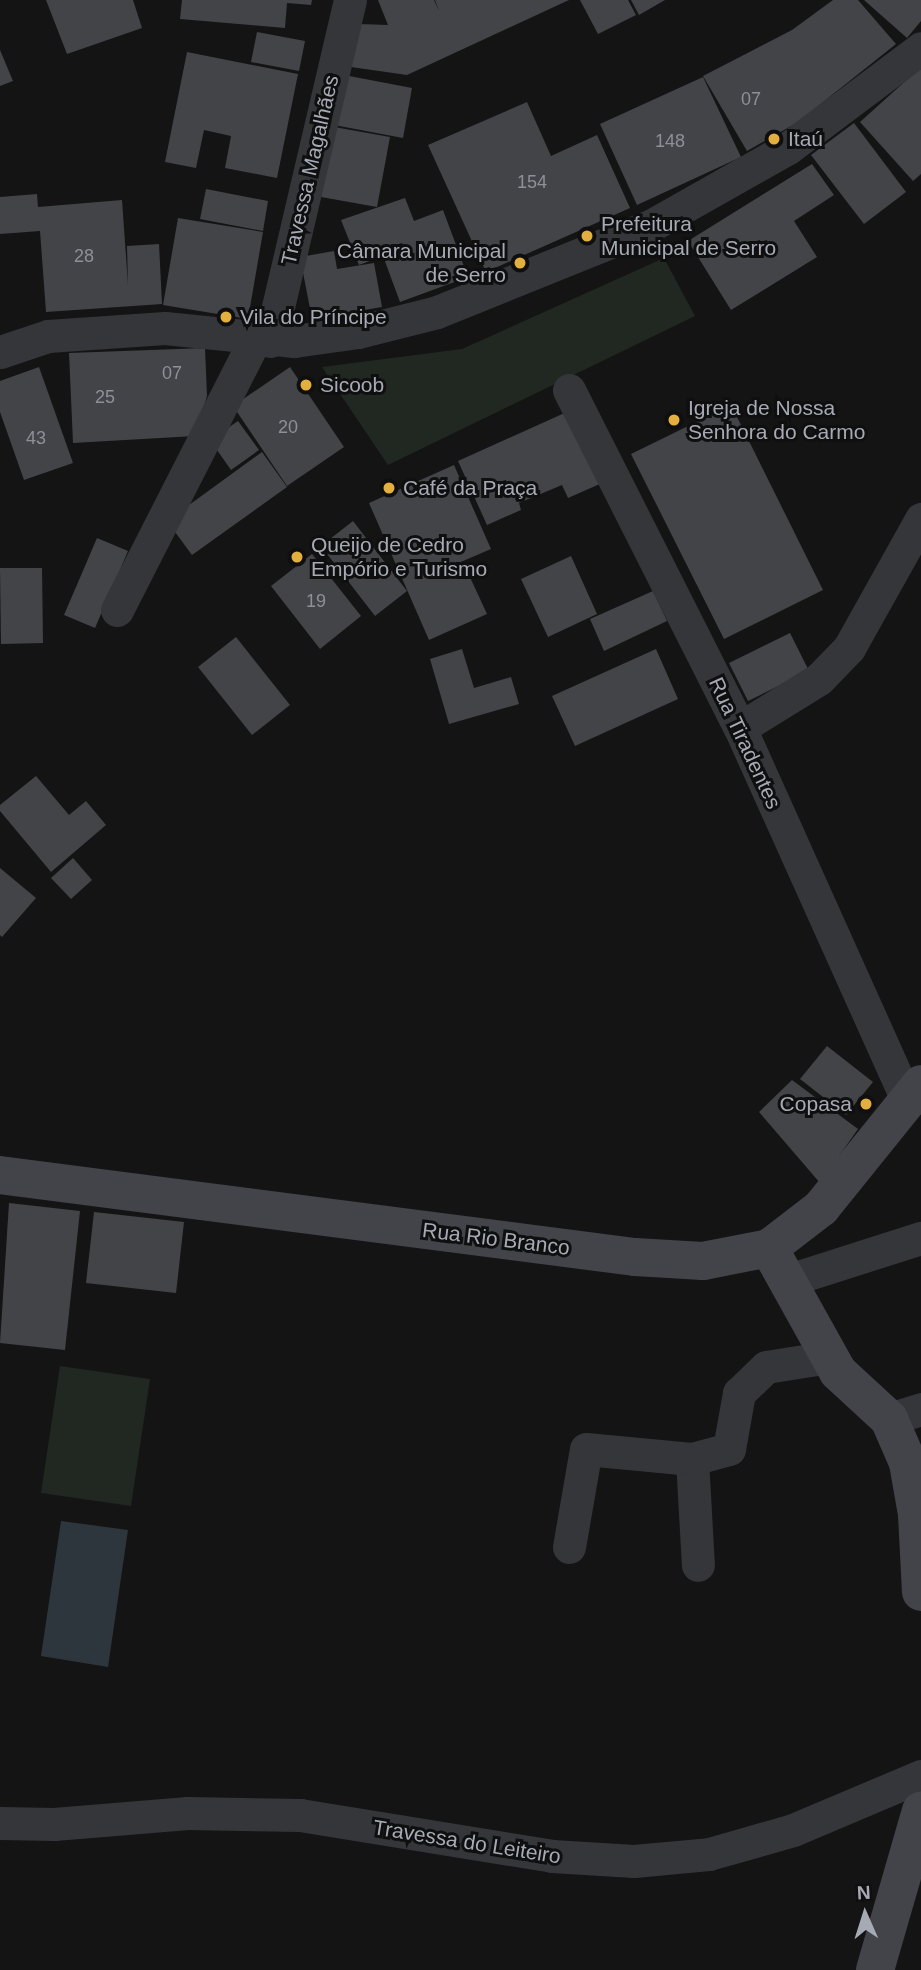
<!DOCTYPE html>
<meta charset="utf-8">
<style>
body{margin:0}
#map{position:relative;width:921px;height:1970px;overflow:hidden;background:#141415;font-family:Arial,sans-serif}
div>[style]{position:absolute}
.green>*{inset:0;background:#202821}
.water>*{inset:0;background:#2e363d}
.building>*{inset:0;background:#434448}
.street>*{height:33px;margin:-16.5px;padding:0 16.5px;transform-origin:16.5px;border-radius:16.5px;background:#35363a}
.secondary>*{height:38px;margin:-19px;padding:0 19px;transform-origin:19px;border-radius:19px;background:#43444a}
.dots>*{width:19px;height:19px;translate:-50% -50%;box-sizing:border-box;border:4px solid #0f0f10;border-radius:50%}
span{translate:-50% -50%;white-space:nowrap;text-align:center;line-height:1.15;-webkit-text-stroke:6px #0f0f10;paint-order:stroke}
.number-label{font-size:18px;color:#8d9099}
.number-label span{-webkit-text-stroke-width:0}
.poi-label{font-size:21px;color:#a6aab4}
.left{translate:0 -50%;text-align:left}
.right{translate:-100% -50%;text-align:right}
.street-label{font-size:21px;color:#a6aab4}
.north{position:absolute;left:830px;top:1879px;width:70px;height:70px;-webkit-text-stroke:5px #0f0f10;paint-order:stroke;rotate:357deg;font-size:19px;font-weight:700;line-height:28px;text-align:center;color:#a6aab4}
.north::after{content:'';display:block;margin:auto;width:24px;height:32px;background:#a6aab4;clip-path:polygon(50% 0,100% 100%,50% 72%,0 100%)}
</style>
<div id="map">
<div class="green">
<i style="clip-path:polygon(664px 258px,695px 316px,388px 465px,322px 367px,462px 349px)"></i>
<i style="clip-path:polygon(60px 1366px,150px 1379px,131px 1506px,41px 1493px)"></i>
</div>
<div class="water">
<i style="clip-path:polygon(61px 1521px,128px 1530px,108px 1667px,41px 1656px)"></i>
</div>
<div class="building">
<i style="clip-path:polygon(46px 0,133px 0,142px 28px,67px 54px)"></i>
<i style="clip-path:polygon(182px 0,312px 0,311px 5px,287px 3px,285px 28px,180px 19px)"></i>
<i style="clip-path:polygon(378px 0,434px 0,439px 11px,435px 0,569px 0,407px 75px,351px 67px,359px 24px,388px 25px)"></i>
<i style="clip-path:polygon(580px 0,628px 0,636px 15px,598px 34px)"></i>
<i style="clip-path:polygon(631px 0,665px 0,639px 15px)"></i>
<i style="clip-path:polygon(833px 0,858px 0,896px 44px,798px 122px,747px 151px,703px 76px,792px 30px)"></i>
<i style="clip-path:polygon(864px 0,921px 0,921px 21px,907px 38px)"></i>
<i style="clip-path:polygon(257px 32px,305px 41px,299px 71px,251px 62px)"></i>
<i style="clip-path:polygon(0 50px,13px 81px,0 86px)"></i>
<i style="clip-path:polygon(187px 52px,298px 74px,277px 178px,225px 168px,231px 136px,204px 130px,196px 168px,165px 162px)"></i>
<i style="clip-path:polygon(921px 67px,921px 174px,913px 181px,860px 122px)"></i>
<i style="clip-path:polygon(344px 75px,412px 88px,403px 138px,334px 125px)"></i>
<i style="clip-path:polygon(703px 77px,741px 157px,637px 205px,600px 124px)"></i>
<i style="clip-path:polygon(527px 102px,551px 156px,597px 135px,630px 208px,486px 272px,428px 145px)"></i>
<i style="clip-path:polygon(854px 123px,906px 192px,864px 224px,811px 155px)"></i>
<i style="clip-path:polygon(334px 127px,390px 137px,377px 207px,321px 197px)"></i>
<i style="clip-path:polygon(812px 164px,834px 195px,794px 221px,817px 257px,731px 310px,688px 241px)"></i>
<i style="clip-path:polygon(206px 189px,268px 201px,263px 231px,200px 219px)"></i>
<i style="clip-path:polygon(37px 194px,38px 207px,122px 200px,128px 285px,127px 246px,159px 244px,162px 304px,46px 312px,40px 231px,0 234px,0 197px)"></i>
<i style="clip-path:polygon(405px 198px,414px 221px,443px 210px,468px 277px,400px 302px,383px 256px,359px 265px,341px 220px)"></i>
<i style="clip-path:polygon(178px 218px,263px 232px,248px 319px,163px 305px)"></i>
<i style="clip-path:polygon(334px 251px,337px 269px,374px 263px,382px 307px,312px 319px,300px 257px)"></i>
<i style="clip-path:polygon(205px 348px,207px 396px,195px 436px,73px 443px,69px 353px)"></i>
<i style="clip-path:polygon(39px 367px,73px 463px,24px 480px,0 412px,0 381px)"></i>
<i style="clip-path:polygon(290px 367px,344px 447px,287px 486px,233px 406px)"></i>
<i style="clip-path:polygon(731px 405px,823px 590px,724px 639px,631px 454px)"></i>
<i style="clip-path:polygon(569px 411px,602px 483px,568px 498px,562px 485px,519px 503px,521px 510px,487px 525px,458px 461px)"></i>
<i style="clip-path:polygon(238px 421px,259px 450px,231px 470px,210px 440px)"></i>
<i style="clip-path:polygon(262px 452px,287px 487px,192px 555px,167px 521px)"></i>
<i style="clip-path:polygon(454px 465px,491px 549px,442px 570px,463px 562px,487px 614px,429px 640px,369px 503px)"></i>
<i style="clip-path:polygon(353px 521px,407px 591px,375px 616px,321px 546px)"></i>
<i style="clip-path:polygon(97px 538px,128px 551px,95px 628px,64px 615px)"></i>
<i style="clip-path:polygon(312px 554px,361px 616px,320px 649px,271px 586px)"></i>
<i style="clip-path:polygon(571px 556px,597px 614px,548px 637px,521px 579px)"></i>
<i style="clip-path:polygon(0 568px,42px 568px,43px 643px,1px 644px)"></i>
<i style="clip-path:polygon(653px 591px,667px 621px,604px 651px,590px 619px)"></i>
<i style="clip-path:polygon(790px 633px,809px 671px,748px 701px,729px 663px)"></i>
<i style="clip-path:polygon(236px 637px,290px 705px,252px 735px,198px 667px)"></i>
<i style="clip-path:polygon(462px 649px,474px 688px,511px 677px,519px 704px,449px 724px,430px 659px)"></i>
<i style="clip-path:polygon(656px 649px,678px 699px,575px 746px,552px 696px)"></i>
<i style="clip-path:polygon(36px 776px,69px 815px,86px 801px,106px 825px,51px 872px,0 811px,0 805px)"></i>
<i style="clip-path:polygon(73px 858px,92px 880px,71px 899px,51px 878px)"></i>
<i style="clip-path:polygon(0 868px,36px 898px,2px 937px,0 935px)"></i>
<i style="clip-path:polygon(827px 1046px,873px 1082px,846px 1115px,800px 1079px)"></i>
<i style="clip-path:polygon(792px 1080px,858px 1129px,820px 1183px,759px 1112px)"></i>
<i style="clip-path:polygon(9px 1203px,80px 1211px,65px 1350px,0 1343px)"></i>
<i style="clip-path:polygon(94px 1212px,184px 1222px,176px 1293px,86px 1283px)"></i>
</div>
<div class="street">
<i style="left:270px;top:341px;width:350px;rotate:-76.8deg"></i>
<i style="left:0;top:352px;width:51px;rotate:-18.4deg"></i>
<i style="left:48px;top:336px;width:117px;rotate:-3.9deg"></i>
<i style="left:165px;top:328px;width:130px;rotate:5.8deg"></i>
<i style="left:294px;top:341px;width:65px;rotate:-8deg"></i>
<i style="left:358px;top:332px;width:81px;rotate:-14.2deg"></i>
<i style="left:437px;top:312px;width:232px;rotate:-22deg"></i>
<i style="left:652px;top:225px;width:156px;rotate:-29.5deg"></i>
<i style="left:788px;top:148px;width:166px;rotate:-36.9deg"></i>
<i style="left:569px;top:390px;width:379px;rotate:63.2deg"></i>
<i style="left:740px;top:728px;width:410px;rotate:65.8deg"></i>
<i style="left:117px;top:610px;width:304px;rotate:-63deg"></i>
<i style="left:740px;top:728px;width:93px;rotate:-31.8deg"></i>
<i style="left:819px;top:679px;width:43px;rotate:-45.9deg"></i>
<i style="left:849px;top:648px;width:148px;rotate:-60.8deg"></i>
<i style="left:786px;top:1281px;width:142px;rotate:-17.7deg"></i>
<i style="left:889px;top:1419px;width:34px;rotate:-17deg"></i>
<i style="left:692px;top:1459px;width:106px;rotate:86.8deg"></i>
<i style="left:569px;top:1547px;width:99px;rotate:-80.2deg"></i>
<i style="left:586px;top:1449px;width:106px;rotate:5.4deg"></i>
<i style="left:692px;top:1459px;width:38px;rotate:-15deg"></i>
<i style="left:729px;top:1449px;width:57px;rotate:-79.9deg"></i>
<i style="left:739px;top:1393px;width:37px;rotate:-44deg"></i>
<i style="left:766px;top:1367px;width:64px;rotate:-9deg"></i>
<i style="left:0;top:1823px;width:54px;rotate:1.1deg"></i>
<i style="left:54px;top:1824px;width:134px;rotate:-4.7deg"></i>
<i style="left:188px;top:1813px;width:112px;rotate:1deg"></i>
<i style="left:300px;top:1815px;width:255px;rotate:9.2deg"></i>
<i style="left:552px;top:1856px;width:82px;rotate:3.5deg"></i>
<i style="left:634px;top:1861px;width:75px;rotate:-5.3deg"></i>
<i style="left:709px;top:1854px;width:87px;rotate:-15.9deg"></i>
<i style="left:793px;top:1830px;width:139px;rotate:-22.9deg"></i>
</div>
<div class="secondary">
<i style="left:0;top:1175px;width:640px;rotate:7.36deg"></i>
<i style="left:635px;top:1257px;width:68px;rotate:3.4deg"></i>
<i style="left:703px;top:1261px;width:67px;rotate:-11.1deg"></i>
<i style="left:769px;top:1248px;width:66px;rotate:-37.6deg"></i>
<i style="left:821px;top:1208px;width:159px;rotate:-51.1deg"></i>
<i style="left:769px;top:1248px;width:142px;rotate:60.9deg"></i>
<i style="left:838px;top:1372px;width:69px;rotate:42.7deg"></i>
<i style="left:889px;top:1419px;width:48px;rotate:66.6deg"></i>
<i style="left:908px;top:1463px;width:52px;rotate:80deg"></i>
<i style="left:917px;top:1514px;width:78px;rotate:87.1deg"></i>
<i style="left:875px;top:1970px;width:166px;rotate:-73.9deg"></i>
</div>
<div class="dots">
<i style="left:774px;top:139px;background:#e3af3e"></i>
<i style="left:587px;top:236px;background:#e3af3e"></i>
<i style="left:520px;top:263px;background:#e3af3e"></i>
<i style="left:226px;top:317px;background:#e3af3e"></i>
<i style="left:306px;top:385px;background:#e3af3e"></i>
<i style="left:674px;top:420px;background:#e3af3e"></i>
<i style="left:389px;top:488px;background:#e3af3e"></i>
<i style="left:297px;top:557px;background:#e3af3e"></i>
<i style="left:866px;top:1104px;background:#e3af3e"></i>
</div>
<div class="number-label">
<span style="left:751px;top:99px">07</span>
<span style="left:670px;top:141px">148</span>
<span style="left:532px;top:182px">154</span>
<span style="left:84px;top:256px">28</span>
<span style="left:172px;top:373px">07</span>
<span style="left:105px;top:397px">25</span>
<span style="left:288px;top:427px">20</span>
<span style="left:36px;top:438px">43</span>
<span style="left:316px;top:601px">19</span>
</div>
<div class="poi-label">
<span class="left" style="left:788px;top:139px">Itaú</span>
<span class="left" style="left:601px;top:236px">Prefeitura<br>Municipal de Serro</span>
<span class="right" style="left:506px;top:263px">Câmara Municipal<br>de Serro</span>
<span class="left" style="left:240px;top:317px">Vila do Príncipe</span>
<span class="left" style="left:320px;top:385px">Sicoob</span>
<span class="left" style="left:688px;top:420px">Igreja de Nossa<br>Senhora do Carmo</span>
<span class="left" style="left:403px;top:488px">Café da Praça</span>
<span class="left" style="left:311px;top:557px">Queijo de Cedro<br>Empório e Turismo</span>
<span class="right" style="left:852px;top:1104px">Copasa</span>
</div>
<div class="street-label">
<span style="left:310px;top:170px;rotate:-77deg">Travessa Magalhães</span>
<span style="left:745px;top:743px;rotate:65deg">Rua Tiradentes</span>
<span style="left:496px;top:1239px;rotate:7deg">Rua Rio Branco</span>
<span style="left:467px;top:1842px;rotate:9deg">Travessa do Leiteiro</span>
</div>
<div class="north">N</div>
</div>
